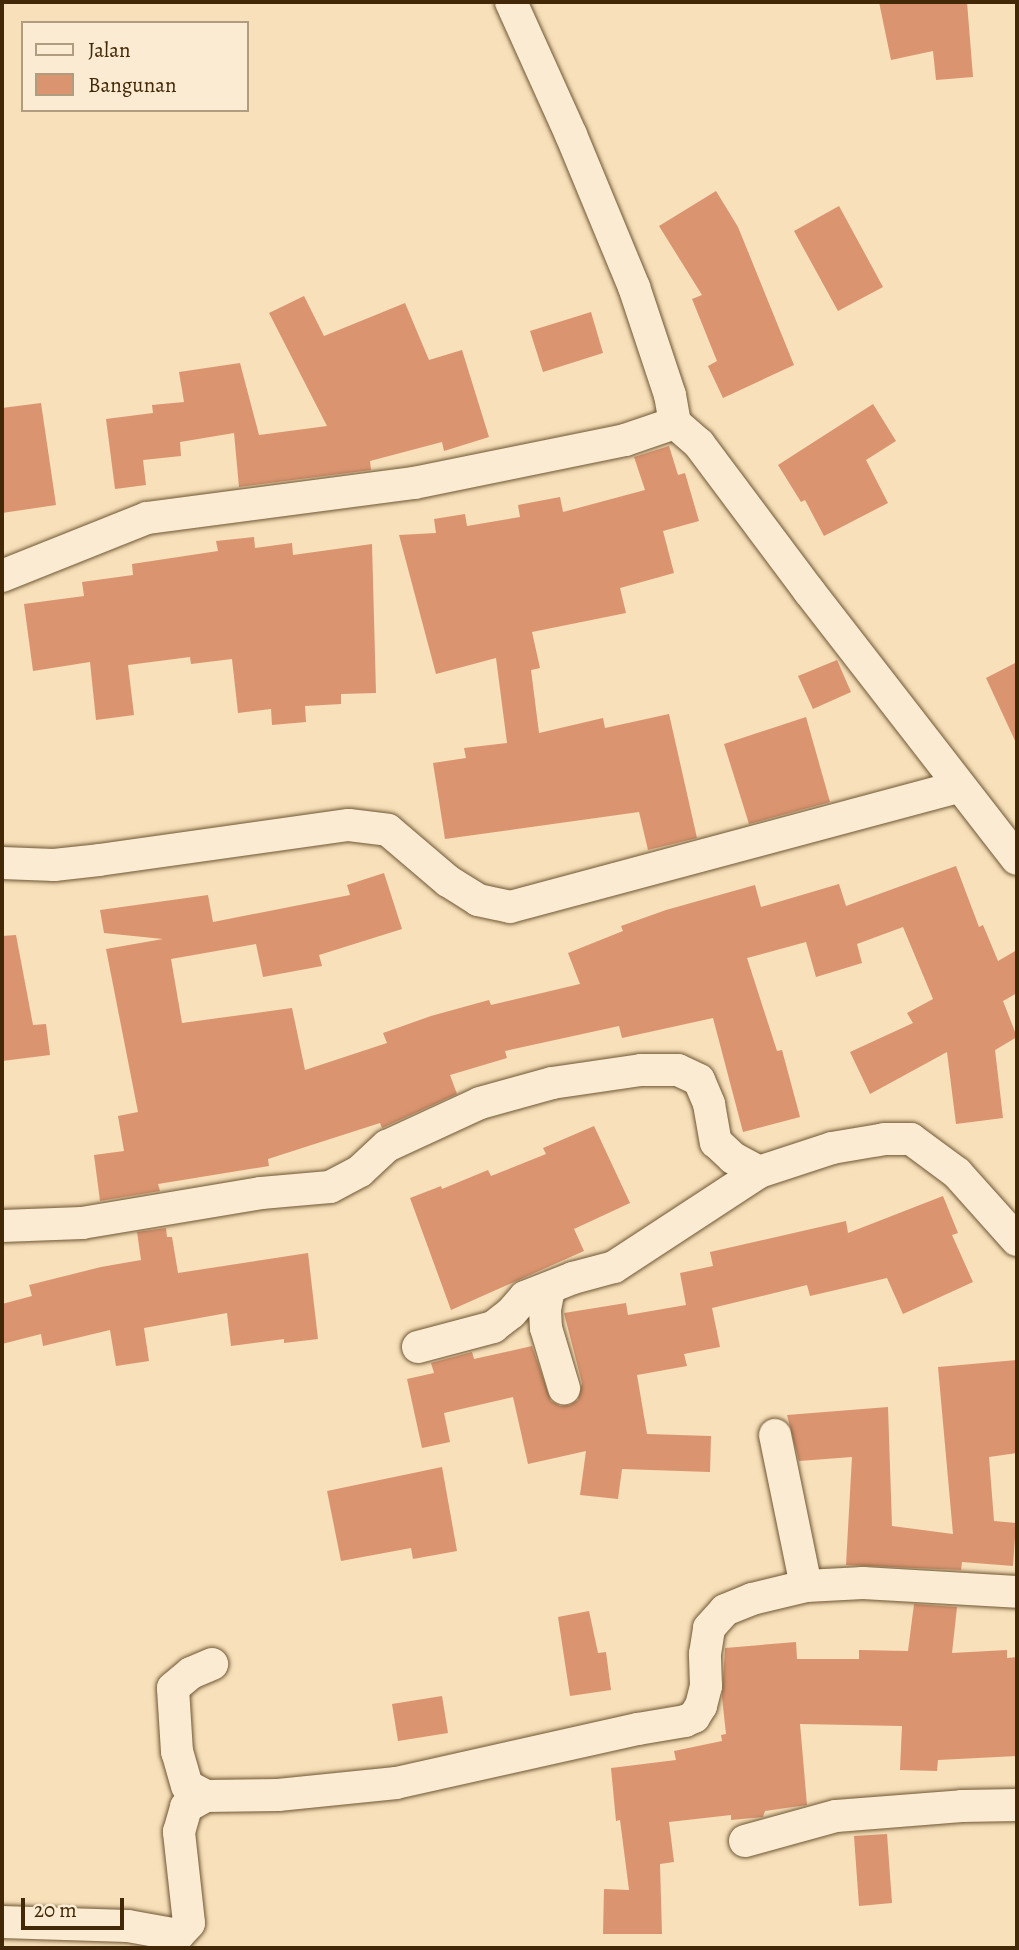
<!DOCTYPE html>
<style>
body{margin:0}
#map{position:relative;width:1019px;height:1950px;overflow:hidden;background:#f7e0ba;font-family:Alegreya,serif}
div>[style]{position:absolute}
.building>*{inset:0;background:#da9470}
.roads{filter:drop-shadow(0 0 2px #6f5633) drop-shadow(0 0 2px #6f5633)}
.street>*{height:32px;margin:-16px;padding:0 16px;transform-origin:16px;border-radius:16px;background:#faebd2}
span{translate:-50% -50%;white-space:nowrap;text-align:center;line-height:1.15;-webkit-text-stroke:5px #faebd2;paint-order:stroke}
.frame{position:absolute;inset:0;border:4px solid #422806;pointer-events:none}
.legend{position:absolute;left:21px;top:21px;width:228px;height:91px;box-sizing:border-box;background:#faebd2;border:2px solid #b09d80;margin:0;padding:9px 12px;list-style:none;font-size:21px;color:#422806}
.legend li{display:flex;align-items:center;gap:14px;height:35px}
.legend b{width:35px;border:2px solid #b09d80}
.scale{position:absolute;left:21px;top:1898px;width:103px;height:32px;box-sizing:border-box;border:4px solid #422806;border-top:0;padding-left:9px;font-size:21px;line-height:24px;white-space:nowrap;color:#422806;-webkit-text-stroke:5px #faebd2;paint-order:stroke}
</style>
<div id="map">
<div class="building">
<i style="clip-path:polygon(879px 2px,967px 2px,973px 77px,936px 80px,933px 51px,891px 60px)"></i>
<i style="clip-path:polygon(716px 191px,738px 227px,794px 365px,723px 398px,708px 366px,717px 361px,692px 299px,702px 295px,659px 226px)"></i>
<i style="clip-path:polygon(839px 206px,883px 287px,838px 311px,794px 231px)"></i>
<i style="clip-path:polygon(304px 296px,324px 336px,405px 303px,429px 360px,462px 350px,489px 437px,444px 451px,442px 442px,370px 461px,371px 470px,239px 487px,234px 433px,180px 442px,181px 456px,143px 460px,146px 485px,115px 489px,106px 419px,153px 413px,152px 405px,184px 402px,179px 372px,240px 363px,259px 435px,327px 426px,269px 313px)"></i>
<i style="clip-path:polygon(591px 312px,603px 353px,543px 372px,530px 331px)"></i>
<i style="clip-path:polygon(41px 403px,56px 505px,2px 513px,2px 408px)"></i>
<i style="clip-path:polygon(873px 404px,896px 441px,866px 460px,888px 503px,824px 536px,805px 500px,801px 502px,778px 465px)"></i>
<i style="clip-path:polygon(669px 446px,678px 475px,685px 473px,699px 521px,663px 531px,674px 573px,620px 588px,626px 613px,532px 632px,540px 668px,531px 670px,539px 733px,603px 718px,605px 728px,669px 714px,697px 838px,648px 850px,639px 812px,445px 839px,433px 763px,466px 758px,464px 748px,507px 743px,496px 658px,436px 674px,399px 535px,436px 533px,434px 519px,465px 514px,467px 526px,520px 517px,518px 505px,560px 497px,563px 512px,645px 490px,634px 457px)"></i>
<i style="clip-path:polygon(254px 537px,255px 548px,292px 543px,293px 555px,372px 544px,376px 693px,341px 694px,341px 704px,305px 706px,306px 722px,272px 725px,271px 709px,238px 713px,232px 659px,191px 664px,190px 657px,128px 665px,134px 715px,96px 720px,90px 662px,33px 671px,24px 604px,84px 596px,82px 582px,133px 575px,132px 564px,218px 551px,216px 541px)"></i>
<i style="clip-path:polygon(837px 660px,851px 692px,813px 709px,798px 676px)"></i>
<i style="clip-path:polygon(1017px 662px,1017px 745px,986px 678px)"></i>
<i style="clip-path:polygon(806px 717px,830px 802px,749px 824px,724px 744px)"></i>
<i style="clip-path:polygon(956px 866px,979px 927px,983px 925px,998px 961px,1017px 950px,1017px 993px,1003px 1001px,1017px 1037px,995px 1050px,1003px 1118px,956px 1124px,947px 1052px,870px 1094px,850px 1052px,913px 1023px,907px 1013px,933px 999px,903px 927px,857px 944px,862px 963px,816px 977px,806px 942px,747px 958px,777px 1051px,782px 1050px,800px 1117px,743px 1132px,713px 1018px,622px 1038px,619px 1026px,505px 1051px,507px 1058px,450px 1075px,457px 1094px,382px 1128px,380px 1123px,268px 1159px,269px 1166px,158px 1184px,160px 1191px,100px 1201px,94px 1155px,124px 1151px,118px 1116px,138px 1112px,106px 949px,163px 939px,104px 933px,100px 910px,208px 895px,213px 922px,350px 895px,347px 885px,384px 873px,402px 929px,319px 955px,322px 966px,263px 977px,256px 944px,171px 959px,182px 1023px,292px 1008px,305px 1070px,387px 1043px,383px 1033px,431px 1016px,489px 1000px,491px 1005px,580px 984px,568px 953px,623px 931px,621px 926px,666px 910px,755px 885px,761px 907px,839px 884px,846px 906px)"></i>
<i style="clip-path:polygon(16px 935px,33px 1025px,46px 1024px,50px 1055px,2px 1061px,2px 936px)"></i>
<i style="clip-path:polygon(594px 1126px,630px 1203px,574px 1229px,584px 1251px,451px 1310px,410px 1198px,441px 1186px,442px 1189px,488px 1170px,491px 1176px,546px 1154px,543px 1148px)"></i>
<i style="clip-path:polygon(943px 1196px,958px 1233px,952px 1235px,973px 1282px,903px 1314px,887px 1278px,810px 1296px,807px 1285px,712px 1308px,720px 1347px,684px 1354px,687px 1366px,637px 1375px,647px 1434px,711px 1436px,710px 1472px,622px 1469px,618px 1499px,580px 1495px,586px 1451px,528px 1464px,513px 1397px,444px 1413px,450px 1442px,422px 1448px,407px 1379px,434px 1373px,431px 1363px,472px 1352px,474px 1359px,532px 1346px,551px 1401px,560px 1406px,570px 1405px,578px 1400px,582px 1383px,564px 1313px,626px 1303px,628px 1315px,686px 1305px,680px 1273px,713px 1266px,710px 1252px,846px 1221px,848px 1233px)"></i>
<i style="clip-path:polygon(166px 1228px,167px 1237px,172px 1237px,178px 1273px,308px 1253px,318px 1339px,284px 1343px,284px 1339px,231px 1346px,227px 1313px,144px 1328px,149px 1361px,116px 1366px,110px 1330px,43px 1346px,41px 1334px,2px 1344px,2px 1304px,32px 1296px,29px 1285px,101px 1267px,141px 1260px,137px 1232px)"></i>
<i style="clip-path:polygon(1017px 1360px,1017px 1453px,989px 1457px,994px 1521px,1016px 1523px,1013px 1566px,962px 1562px,961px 1570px,846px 1565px,852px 1457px,799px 1461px,787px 1415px,888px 1407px,892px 1526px,953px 1534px,938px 1367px)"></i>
<i style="clip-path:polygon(442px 1467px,457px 1551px,413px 1559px,411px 1548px,341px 1561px,327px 1491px)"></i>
<i style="clip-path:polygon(914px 1604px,957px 1607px,952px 1653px,1007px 1650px,1007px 1658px,1017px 1657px,1017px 1756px,938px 1760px,937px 1771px,900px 1770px,902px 1726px,800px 1724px,807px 1805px,765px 1811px,763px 1817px,731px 1820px,731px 1815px,669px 1822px,674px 1862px,660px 1864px,662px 1934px,603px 1934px,604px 1889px,629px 1890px,620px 1820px,616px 1821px,611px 1768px,676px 1760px,674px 1751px,722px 1741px,721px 1735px,726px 1734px,722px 1697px,725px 1648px,796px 1642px,797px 1659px,859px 1659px,859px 1650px,908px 1651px)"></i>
<i style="clip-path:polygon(589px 1611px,598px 1653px,606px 1652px,611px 1690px,570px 1696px,558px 1617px)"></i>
<i style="clip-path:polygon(442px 1696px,448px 1733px,398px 1741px,392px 1704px)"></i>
<i style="clip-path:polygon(887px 1834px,892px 1903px,859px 1906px,854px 1836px)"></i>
</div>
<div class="roads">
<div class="street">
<i style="left:511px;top:2px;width:146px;rotate:65.7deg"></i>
<i style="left:571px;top:135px;width:165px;rotate:67.5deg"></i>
<i style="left:634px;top:287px;width:114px;rotate:71.6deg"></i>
<i style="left:670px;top:395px;width:28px;rotate:80deg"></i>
<i style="left:675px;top:423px;width:32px;rotate:41deg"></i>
<i style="left:699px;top:444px;width:184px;rotate:53.2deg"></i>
<i style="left:809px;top:591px;width:339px;rotate:52.2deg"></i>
<i style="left:2px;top:576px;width:156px;rotate:-21.8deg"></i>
<i style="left:147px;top:518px;width:269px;rotate:-7.5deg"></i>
<i style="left:414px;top:483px;width:215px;rotate:-11.5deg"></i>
<i style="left:625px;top:440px;width:53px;rotate:-18.8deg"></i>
<i style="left:2px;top:863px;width:52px;rotate:2.2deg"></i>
<i style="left:54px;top:865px;width:45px;rotate:-6.3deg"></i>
<i style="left:99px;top:860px;width:252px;rotate:-8deg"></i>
<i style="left:349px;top:825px;width:39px;rotate:7deg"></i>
<i style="left:388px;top:830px;width:79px;rotate:40.4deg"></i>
<i style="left:448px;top:881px;width:36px;rotate:32deg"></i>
<i style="left:478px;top:900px;width:33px;rotate:12deg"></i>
<i style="left:510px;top:907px;width:465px;rotate:-15deg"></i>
<i style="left:2px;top:1226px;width:80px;rotate:-2.1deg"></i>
<i style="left:82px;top:1223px;width:181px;rotate:-9.5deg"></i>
<i style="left:261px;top:1193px;width:69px;rotate:-5deg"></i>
<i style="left:330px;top:1187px;width:34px;rotate:-28deg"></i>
<i style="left:360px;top:1171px;width:37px;rotate:-43deg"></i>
<i style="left:387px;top:1146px;width:102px;rotate:-24.8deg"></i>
<i style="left:480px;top:1103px;width:75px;rotate:-15.5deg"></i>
<i style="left:552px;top:1083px;width:90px;rotate:-8.3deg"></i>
<i style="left:641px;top:1070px;width:37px"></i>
<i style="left:678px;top:1070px;width:23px;rotate:25deg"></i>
<i style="left:699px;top:1080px;width:26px;rotate:67deg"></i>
<i style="left:709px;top:1104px;width:39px;rotate:80deg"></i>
<i style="left:716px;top:1142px;width:23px;rotate:43deg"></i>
<i style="left:733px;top:1158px;width:30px;rotate:28deg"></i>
<i style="left:759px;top:1172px;width:77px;rotate:-18.2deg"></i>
<i style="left:832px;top:1148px;width:54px;rotate:-9.6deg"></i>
<i style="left:885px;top:1139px;width:26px"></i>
<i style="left:911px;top:1139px;width:57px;rotate:36.5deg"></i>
<i style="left:957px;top:1173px;width:90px;rotate:48.2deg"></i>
<i style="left:549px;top:1289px;width:21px;rotate:101deg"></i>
<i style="left:545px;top:1310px;width:18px;rotate:87deg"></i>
<i style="left:546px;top:1328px;width:63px;rotate:73.3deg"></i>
<i style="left:418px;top:1347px;width:78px;rotate:-14.9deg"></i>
<i style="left:493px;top:1327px;width:23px;rotate:-38deg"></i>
<i style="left:511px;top:1313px;width:21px;rotate:-49deg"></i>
<i style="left:525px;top:1297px;width:52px;rotate:-21.6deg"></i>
<i style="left:573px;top:1278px;width:42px;rotate:-15deg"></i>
<i style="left:614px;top:1267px;width:173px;rotate:-33.2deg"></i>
<i style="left:775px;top:1435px;width:154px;rotate:78.4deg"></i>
<i style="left:206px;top:1796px;width:72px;rotate:-0.8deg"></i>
<i style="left:278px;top:1795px;width:119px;rotate:-5.8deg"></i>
<i style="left:396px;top:1783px;width:248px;rotate:-12.6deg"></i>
<i style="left:638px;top:1729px;width:48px;rotate:-9.7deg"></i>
<i style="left:685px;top:1721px;width:10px;rotate:-24deg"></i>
<i style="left:694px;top:1717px;width:13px;rotate:-58deg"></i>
<i style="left:701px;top:1706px;width:21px;rotate:-76deg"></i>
<i style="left:706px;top:1686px;width:32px;rotate:-92deg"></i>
<i style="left:705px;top:1654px;width:26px;rotate:-81deg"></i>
<i style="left:709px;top:1628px;width:24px;rotate:-48deg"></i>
<i style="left:725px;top:1610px;width:29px;rotate:-22deg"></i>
<i style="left:752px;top:1599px;width:56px;rotate:-13.5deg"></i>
<i style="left:806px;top:1586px;width:57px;rotate:-3deg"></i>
<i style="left:863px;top:1583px;width:154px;rotate:3.3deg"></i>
<i style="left:745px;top:1841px;width:94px;rotate:-15.4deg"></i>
<i style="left:836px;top:1816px;width:126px;rotate:-4.5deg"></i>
<i style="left:962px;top:1806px;width:55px;rotate:-1deg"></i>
<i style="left:2px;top:1922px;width:126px;rotate:1.8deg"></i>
<i style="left:128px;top:1926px;width:51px;rotate:10.2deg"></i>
<i style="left:178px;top:1935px;width:16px;rotate:-47deg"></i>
<i style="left:189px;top:1923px;width:92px;rotate:-96.3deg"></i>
<i style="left:179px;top:1832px;width:26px;rotate:-74deg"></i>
<i style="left:186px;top:1807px;width:23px;rotate:-29deg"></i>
<i style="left:206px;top:1796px;width:21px;rotate:-152deg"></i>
<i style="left:187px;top:1786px;width:35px;rotate:-106deg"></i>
<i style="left:177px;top:1752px;width:64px;rotate:-93.6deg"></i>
<i style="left:173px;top:1688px;width:23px;rotate:-40deg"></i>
<i style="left:191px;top:1673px;width:23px;rotate:-23deg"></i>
</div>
</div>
<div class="frame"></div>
<ul class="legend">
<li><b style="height:9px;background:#faebd2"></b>Jalan</li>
<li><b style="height:19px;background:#da9470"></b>Bangunan</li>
</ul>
<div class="scale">20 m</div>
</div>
